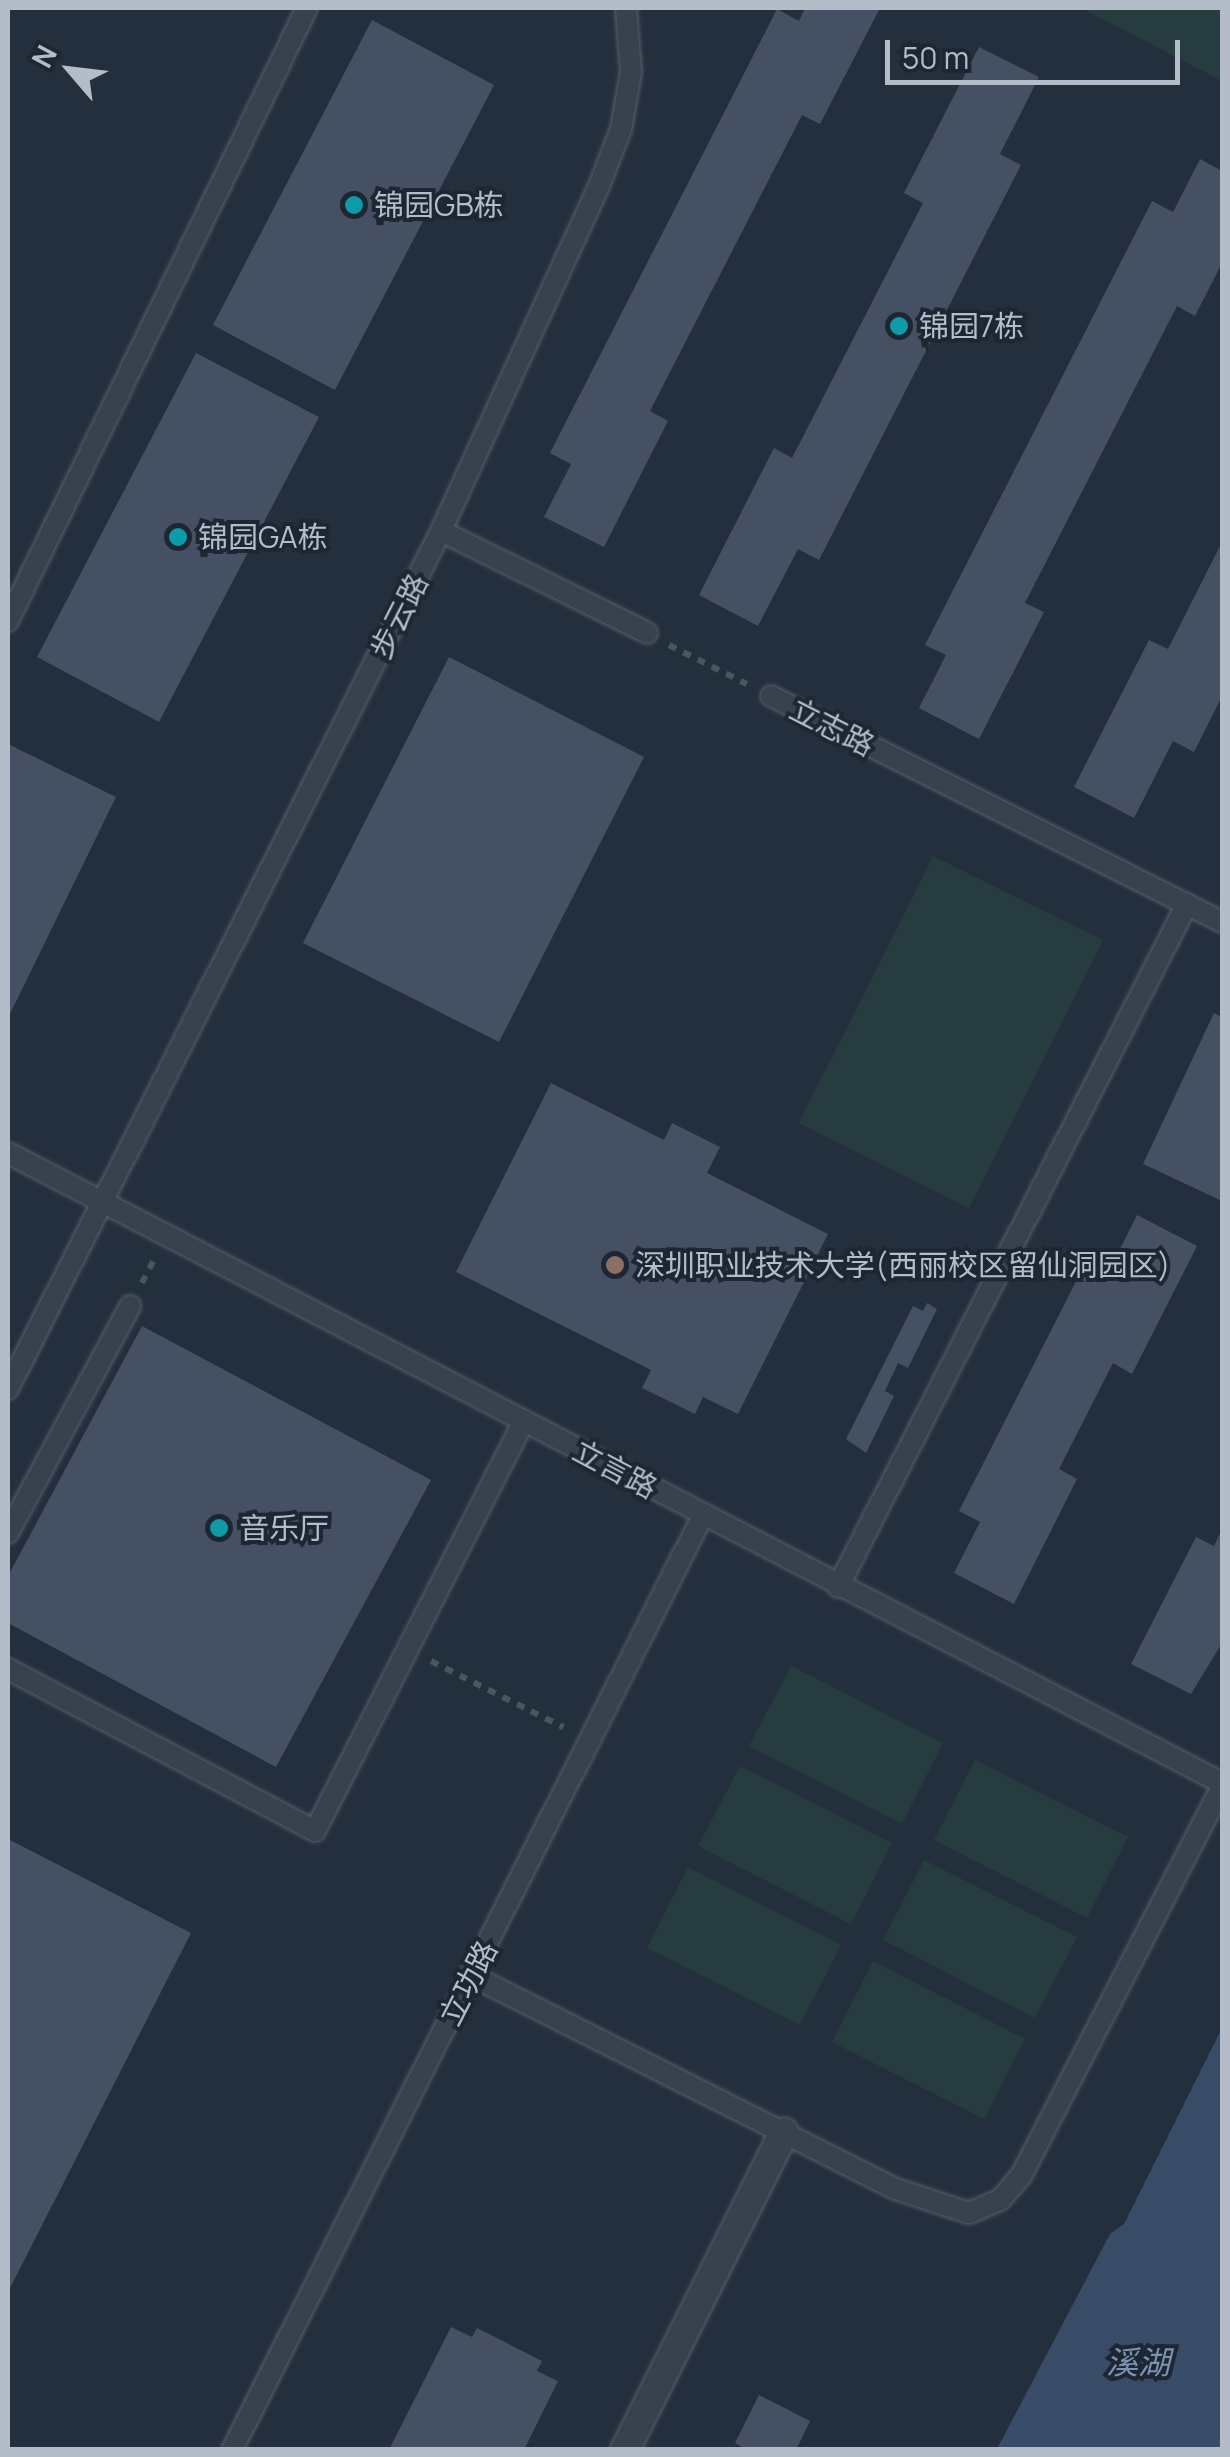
<!DOCTYPE html>
<meta charset="utf-8">
<style>
body{margin:0}
#map{position:relative;width:1230px;height:2457px;overflow:hidden;background:#242f3e;font-family:Manrope,"Noto Sans SC",sans-serif}
div>[style]{position:absolute}
.green>*{inset:0;background:#263c3f}
.water>*{inset:0;background:#394c67}
.building>*{inset:0;background:#455162}
.path>*{height:6px;margin-top:-3px;transform-origin:0;background:repeating-linear-gradient(90deg,#44595c 0 8px,transparent 0 16px)}
.roads{filter:drop-shadow(0 0 2px #565f6c) drop-shadow(0 0 2px #565f6c)}
.service>*{height:20px;margin:-10px;padding:0 10px;transform-origin:10px;border-radius:10px;background:#38414e}
.pedestrian>*{height:28px;margin:-14px;padding:0 14px;transform-origin:14px;border-radius:14px;background:#38414e}
.dots>*{width:28px;height:28px;translate:-50% -50%;box-sizing:border-box;border:5px solid #1d2633;border-radius:50%}
span{translate:-50% -50%;white-space:nowrap;text-align:center;line-height:1.15;-webkit-text-stroke:8px #1d2633;paint-order:stroke}
.poi-label{font-size:30px;color:#b4bcc9}
.left{translate:0 -50%;text-align:left}
.street-label{font-size:30px;color:#b4bcc9}
.water-label{font-size:32px;color:#7c92b1;font-style:italic}
.frame{position:absolute;inset:0;border:10px solid #b4bcc9;pointer-events:none}
.north{position:absolute;left:20px;top:20px;width:100px;height:100px;-webkit-text-stroke:8px #1d2633;paint-order:stroke;rotate:298deg;font-size:28px;font-weight:700;line-height:40px;text-align:center;color:#b4bcc9}
.north::after{content:'';display:block;margin:auto;width:35px;height:45px;background:#b4bcc9;clip-path:polygon(50% 0,100% 100%,50% 72%,0 100%)}
.scale{position:absolute;left:885px;top:40px;width:295px;height:45px;box-sizing:border-box;border:5px solid #b4bcc9;border-top:0;padding-left:12px;font-size:30px;line-height:35px;white-space:nowrap;color:#b4bcc9;-webkit-text-stroke:8px #1d2633;paint-order:stroke}
</style>
<div id="map">
<div class="green">
<i style="clip-path:polygon(1081px 8px,1222px 8px,1222px 81px)"></i>
<i style="clip-path:polygon(933px 856px,1103px 940px,969px 1208px,799px 1123px)"></i>
<i style="clip-path:polygon(791px 1666px,943px 1743px,902px 1824px,749px 1746px)"></i>
<i style="clip-path:polygon(975px 1760px,1128px 1837px,1087px 1918px,934px 1840px)"></i>
<i style="clip-path:polygon(740px 1766px,892px 1843px,851px 1924px,698px 1846px)"></i>
<i style="clip-path:polygon(924px 1860px,1077px 1937px,1035px 2018px,883px 1940px)"></i>
<i style="clip-path:polygon(688px 1867px,841px 1945px,800px 2025px,647px 1948px)"></i>
<i style="clip-path:polygon(873px 1961px,1025px 2039px,984px 2119px,832px 2042px)"></i>
</div>
<div class="water">
<i style="clip-path:polygon(1222px 2028px,1222px 2449px,997px 2449px,1110px 2234px,1124px 2224px)"></i>
</div>
<div class="building">
<i style="clip-path:polygon(805px 8px,880px 8px,820px 124px,802px 115px,650px 411px,668px 421px,604px 547px,544px 517px,571px 464px,550px 453px,777px 9px,799px 21px)"></i>
<i style="clip-path:polygon(372px 20px,494px 85px,335px 390px,213px 325px)"></i>
<i style="clip-path:polygon(979px 47px,1039px 77px,1000px 154px,1021px 165px,819px 560px,798px 549px,758px 626px,699px 595px,774px 448px,792px 458px,923px 203px,904px 193px)"></i>
<i style="clip-path:polygon(1200px 159px,1222px 171px,1222px 263px,1195px 316px,1177px 306px,1025px 603px,1044px 612px,979px 739px,919px 708px,946px 655px,925px 645px,1152px 201px,1173px 212px)"></i>
<i style="clip-path:polygon(196px 353px,319px 417px,159px 722px,37px 657px)"></i>
<i style="clip-path:polygon(1222px 542px,1222px 696px,1194px 752px,1173px 741px,1134px 818px,1074px 787px,1149px 640px,1168px 649px)"></i>
<i style="clip-path:polygon(449px 657px,644px 757px,499px 1042px,303px 943px)"></i>
<i style="clip-path:polygon(8px 744px,116px 797px,8px 1018px)"></i>
<i style="clip-path:polygon(1214px 1013px,1222px 1017px,1222px 1201px,1143px 1164px)"></i>
<i style="clip-path:polygon(551px 1083px,664px 1140px,672px 1123px,720px 1147px,707px 1173px,828px 1234px,738px 1414px,703px 1397px,695px 1414px,642px 1388px,651px 1370px,456px 1272px)"></i>
<i style="clip-path:polygon(1137px 1215px,1197px 1246px,1132px 1374px,1113px 1363px,1059px 1469px,1077px 1479px,1014px 1604px,954px 1573px,980px 1522px,959px 1511px,1088px 1258px,1110px 1269px)"></i>
<i style="clip-path:polygon(927px 1303px,937px 1309px,908px 1368px,898px 1363px,885px 1391px,894px 1396px,866px 1453px,846px 1439px,913px 1306px,923px 1311px)"></i>
<i style="clip-path:polygon(142px 1326px,431px 1480px,276px 1767px,8px 1623px,8px 1576px)"></i>
<i style="clip-path:polygon(1222px 1529px,1222px 1643px,1191px 1694px,1131px 1664px,1196px 1537px,1214px 1546px)"></i>
<i style="clip-path:polygon(8px 1839px,191px 1933px,8px 2292px)"></i>
<i style="clip-path:polygon(451px 2327px,472px 2337px,477px 2328px,542px 2361px,537px 2371px,558px 2381px,524px 2450px,389px 2450px)"></i>
<i style="clip-path:polygon(759px 2395px,810px 2421px,796px 2450px,747px 2450px,735px 2443px)"></i>
</div>
<div class="path">
<i style="left:669px;top:645px;width:87px;rotate:26.6deg"></i>
<i style="left:142px;top:1283px;width:28px;rotate:-63deg"></i>
<i style="left:431px;top:1661px;width:148px;rotate:26.6deg"></i>
</div>
<div class="roads">
<div class="service">
<i style="left:441px;top:531px;width:230px;rotate:26.3deg"></i>
<i style="left:8px;top:621px;width:682px;rotate:-64deg"></i>
<i style="left:771px;top:696px;width:504px;rotate:26.62deg"></i>
<i style="left:8px;top:1153px;width:1368px;rotate:27.43deg"></i>
<i style="left:8px;top:1389px;width:961px;rotate:-63.22deg"></i>
<i style="left:441px;top:531px;width:379px;rotate:-65.4deg"></i>
<i style="left:599px;top:186px;width:61px;rotate:-68.9deg"></i>
<i style="left:621px;top:129px;width:58px;rotate:-80deg"></i>
<i style="left:631px;top:72px;width:64px;rotate:-94.5deg"></i>
<i style="left:8px;top:1533px;width:258px;rotate:-61.7deg"></i>
<i style="left:838px;top:1587px;width:767px;rotate:-62.93deg"></i>
<i style="left:8px;top:1669px;width:347px;rotate:27.8deg"></i>
<i style="left:315px;top:1831px;width:460px;rotate:-63deg"></i>
<i style="left:472px;top:1976px;width:474px;rotate:26.7deg"></i>
<i style="left:896px;top:2189px;width:77px;rotate:18.2deg"></i>
<i style="left:969px;top:2213px;width:34px;rotate:-23deg"></i>
<i style="left:1000px;top:2200px;width:32px;rotate:-49deg"></i>
<i style="left:1021px;top:2176px;width:438px;rotate:-62.7deg"></i>
<i style="left:232px;top:2450px;width:1047px;rotate:-63.26deg"></i>
</div>
<div class="pedestrian">
<i style="left:625px;top:2450px;width:355px;rotate:-63.4deg"></i>
</div>
</div>
<div class="dots">
<i style="left:354px;top:205px;background:#0f9aa8"></i>
<i style="left:899px;top:326px;background:#0f9aa8"></i>
<i style="left:178px;top:537px;background:#0f9aa8"></i>
<i style="left:615px;top:1265px;background:#8d6e63"></i>
<i style="left:219px;top:1528px;background:#0f9aa8"></i>
</div>
<div class="poi-label">
<span class="left" style="left:374px;top:205px">锦园GB栋</span>
<span class="left" style="left:919px;top:326px">锦园7栋</span>
<span class="left" style="left:198px;top:537px">锦园GA栋</span>
<span class="left" style="left:635px;top:1265px">深圳职业技术大学(西丽校区留仙洞园区)</span>
<span class="left" style="left:239px;top:1528px">音乐厅</span>
</div>
<div class="street-label">
<span style="left:399px;top:616px;rotate:-63deg">步云路</span>
<span style="left:832px;top:727px;rotate:27deg">立志路</span>
<span style="left:615px;top:1469px;rotate:28deg">立言路</span>
<span style="left:468px;top:1983px;rotate:-63deg">立功路</span>
</div>
<div class="water-label">
<span style="left:1138px;top:2362px">溪湖</span>
</div>
<div class="frame"></div>
<div class="north">N</div>
<div class="scale">50 m</div>
</div>
